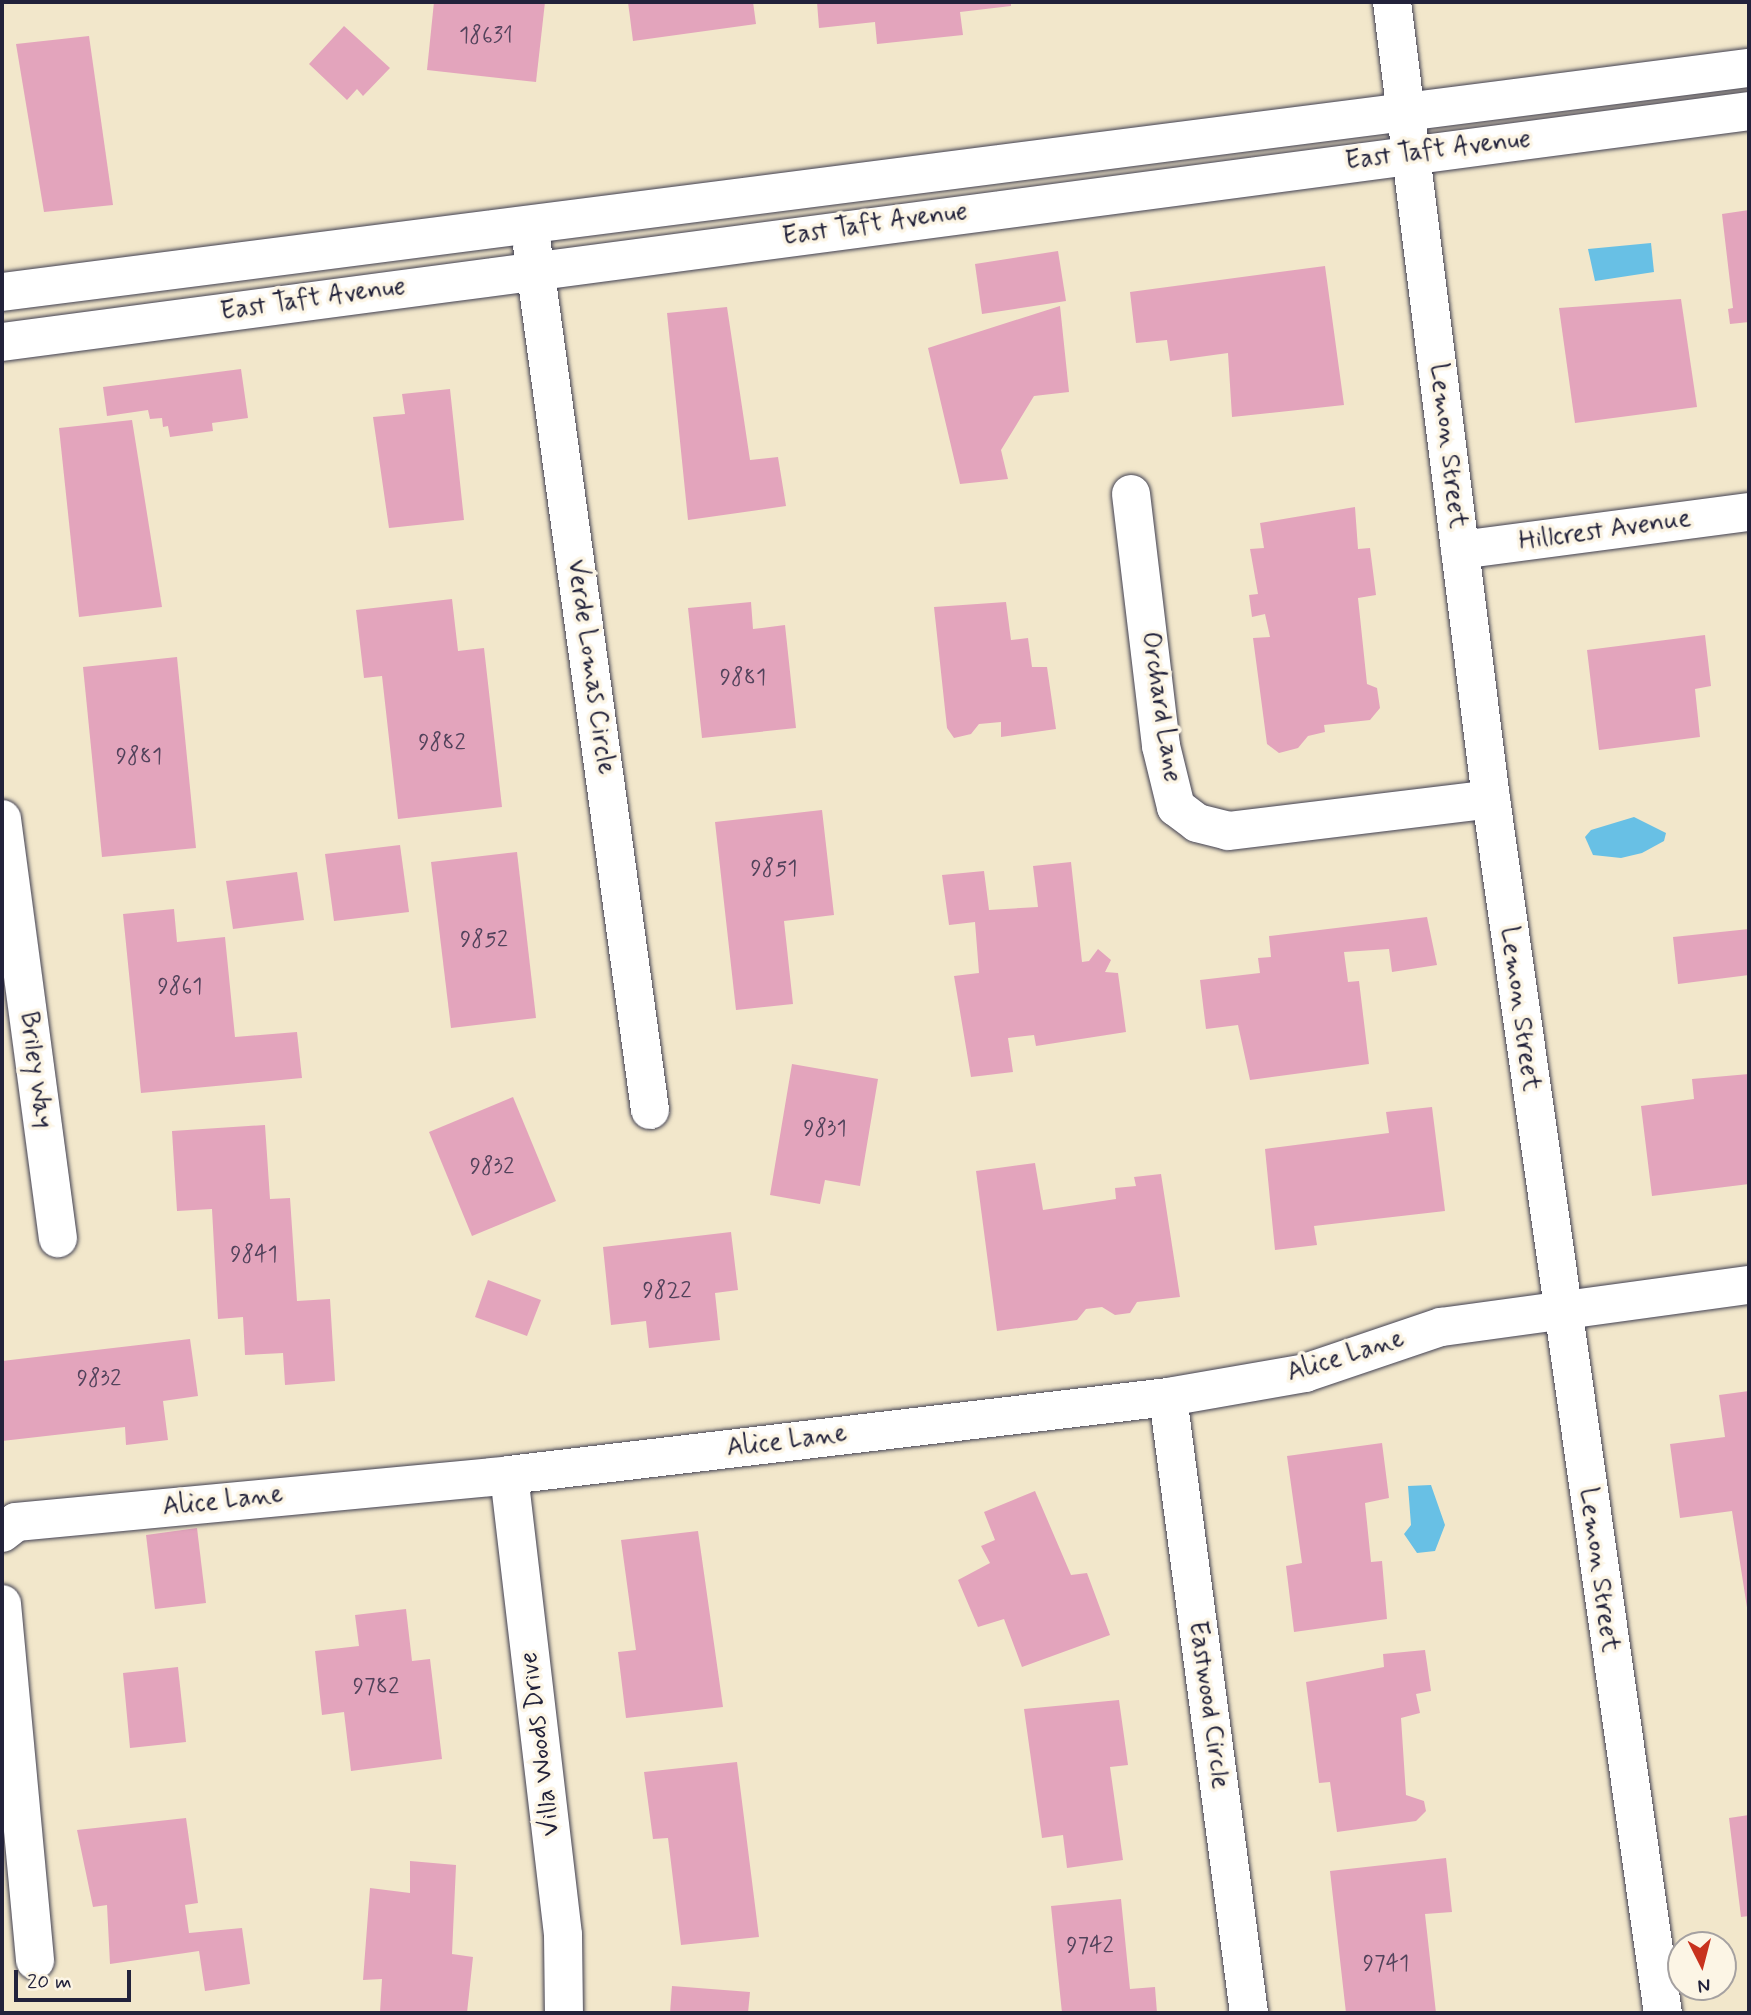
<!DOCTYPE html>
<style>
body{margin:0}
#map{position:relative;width:1751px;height:2015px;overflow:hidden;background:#f2e7cb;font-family:Mynerve,sans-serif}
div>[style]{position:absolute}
.water>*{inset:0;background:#68c0e5}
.building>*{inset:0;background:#e3a4bc}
.roads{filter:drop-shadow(0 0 2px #414051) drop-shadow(0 0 2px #414051)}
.minor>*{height:38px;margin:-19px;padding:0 19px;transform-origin:19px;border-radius:19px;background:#fff}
span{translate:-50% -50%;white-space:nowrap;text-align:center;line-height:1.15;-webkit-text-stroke:7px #fcf5e5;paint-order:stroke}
.number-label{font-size:23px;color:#52425b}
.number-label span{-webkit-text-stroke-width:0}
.street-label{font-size:26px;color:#22223b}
.frame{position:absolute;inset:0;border:4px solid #22223b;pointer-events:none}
.north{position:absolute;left:1667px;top:1931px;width:70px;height:70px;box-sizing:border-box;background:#fcf5e5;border:2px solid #a5a1a1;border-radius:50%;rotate:174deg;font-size:19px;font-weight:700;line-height:28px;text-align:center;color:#22223b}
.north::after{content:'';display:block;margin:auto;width:24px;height:32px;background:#c8321e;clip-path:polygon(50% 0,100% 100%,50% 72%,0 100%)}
.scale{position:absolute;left:14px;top:1970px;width:117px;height:32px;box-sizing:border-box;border:4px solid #22223b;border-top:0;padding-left:9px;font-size:21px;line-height:24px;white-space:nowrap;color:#22223b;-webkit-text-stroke:5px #fcf5e5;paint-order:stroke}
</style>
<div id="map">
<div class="water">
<i style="clip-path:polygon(1651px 243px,1654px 272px,1595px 281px,1588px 249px)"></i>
<i style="clip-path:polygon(1634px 817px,1666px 833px,1664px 841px,1642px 853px,1621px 858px,1593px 855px,1585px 837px,1591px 830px)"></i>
<i style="clip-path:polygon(1431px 1485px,1445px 1525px,1435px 1551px,1417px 1553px,1404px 1534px,1411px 1525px,1408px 1486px)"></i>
</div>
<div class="building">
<i style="clip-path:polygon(434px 2px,545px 2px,536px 82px,427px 70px)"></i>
<i style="clip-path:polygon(628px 2px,753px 2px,756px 24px,633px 41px)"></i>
<i style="clip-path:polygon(817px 2px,1011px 2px,1011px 6px,960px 12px,963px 35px,877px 44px,875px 22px,819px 28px)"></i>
<i style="clip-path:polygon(344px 26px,390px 68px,363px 96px,357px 89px,347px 100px,309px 64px)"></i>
<i style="clip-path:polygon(89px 36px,113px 205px,44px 212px,16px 44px)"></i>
<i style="clip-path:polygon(1749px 210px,1749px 322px,1730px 324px,1728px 309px,1733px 308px,1722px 214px)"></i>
<i style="clip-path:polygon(1058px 251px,1066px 301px,982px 314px,975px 264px)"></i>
<i style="clip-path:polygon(1325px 266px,1344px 405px,1232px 417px,1228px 353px,1170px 361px,1167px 340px,1136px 343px,1130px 292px)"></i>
<i style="clip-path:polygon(1681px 299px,1697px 407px,1575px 423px,1559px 308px)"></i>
<i style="clip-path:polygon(1060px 306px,1069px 392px,1034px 396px,1001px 450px,1008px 479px,960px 484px,928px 348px)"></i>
<i style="clip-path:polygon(727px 307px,750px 460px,778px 457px,786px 506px,688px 520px,667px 313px)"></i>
<i style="clip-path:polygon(241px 369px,248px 418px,212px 423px,213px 431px,170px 437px,168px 426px,163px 427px,162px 418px,150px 419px,148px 410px,107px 416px,103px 387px)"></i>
<i style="clip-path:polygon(450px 389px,464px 520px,389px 528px,373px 417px,405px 414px,402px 394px)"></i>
<i style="clip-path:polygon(132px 420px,162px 607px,79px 617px,59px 428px)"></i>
<i style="clip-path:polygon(1355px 507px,1358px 549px,1370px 548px,1376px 595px,1358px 598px,1367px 684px,1377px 688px,1380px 708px,1370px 720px,1324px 725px,1325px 732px,1308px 736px,1298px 748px,1279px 753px,1267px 744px,1253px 638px,1270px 637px,1265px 614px,1252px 617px,1249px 595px,1258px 594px,1250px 549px,1264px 548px,1260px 523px)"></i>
<i style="clip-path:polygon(452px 599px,458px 651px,484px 648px,502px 807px,398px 819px,382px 676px,364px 678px,356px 610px)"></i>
<i style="clip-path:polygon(751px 602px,753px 629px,785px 625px,796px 728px,702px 738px,688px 608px)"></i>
<i style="clip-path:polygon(1006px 602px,1011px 640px,1028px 638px,1032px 667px,1047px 667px,1056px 729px,1001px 737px,1001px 722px,979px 724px,971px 734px,954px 738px,947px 728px,934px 607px)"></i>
<i style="clip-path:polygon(1705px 635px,1711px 686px,1695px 689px,1700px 737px,1599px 750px,1587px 650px)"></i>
<i style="clip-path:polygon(177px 657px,196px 848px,102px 857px,83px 667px)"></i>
<i style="clip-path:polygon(822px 810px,834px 915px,784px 921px,793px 1004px,736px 1010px,715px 822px)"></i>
<i style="clip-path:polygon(400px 845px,409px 912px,334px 921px,325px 854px)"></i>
<i style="clip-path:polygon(517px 852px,536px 1018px,451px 1028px,431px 862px)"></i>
<i style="clip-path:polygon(1071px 862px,1082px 962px,1089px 961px,1098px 949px,1111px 960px,1105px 972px,1118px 973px,1126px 1032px,1036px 1046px,1034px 1035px,1008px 1038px,1013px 1072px,971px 1077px,954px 976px,979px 973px,975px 922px,949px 925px,942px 875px,984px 871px,989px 910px,1038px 907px,1033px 866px)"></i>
<i style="clip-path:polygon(297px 872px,304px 920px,233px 929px,226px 881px)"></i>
<i style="clip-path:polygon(174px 909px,177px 942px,225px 937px,235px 1037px,297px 1032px,302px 1078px,141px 1093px,123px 914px)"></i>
<i style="clip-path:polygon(1427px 917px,1437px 965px,1392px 972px,1389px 949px,1344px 952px,1348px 982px,1359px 981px,1369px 1064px,1250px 1080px,1238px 1025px,1206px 1029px,1200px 980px,1260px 973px,1258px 958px,1271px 957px,1269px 936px)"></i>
<i style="clip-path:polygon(1749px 929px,1749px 975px,1678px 984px,1673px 937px)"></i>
<i style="clip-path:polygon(792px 1064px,878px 1079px,860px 1186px,825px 1180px,820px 1204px,770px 1195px)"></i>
<i style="clip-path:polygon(1749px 1074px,1749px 1184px,1652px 1196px,1641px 1106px,1694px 1099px,1692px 1079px)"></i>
<i style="clip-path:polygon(513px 1097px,556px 1201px,472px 1236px,429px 1132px)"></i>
<i style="clip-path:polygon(1432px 1107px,1445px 1211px,1314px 1226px,1317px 1245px,1275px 1250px,1265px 1149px,1389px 1133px,1386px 1112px)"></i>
<i style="clip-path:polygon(265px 1125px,270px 1199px,290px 1198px,297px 1301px,330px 1299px,335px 1381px,285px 1385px,283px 1353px,245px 1355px,243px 1317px,218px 1319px,212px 1209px,177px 1211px,172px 1131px)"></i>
<i style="clip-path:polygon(1035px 1163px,1043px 1210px,1116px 1199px,1115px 1188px,1136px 1186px,1134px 1177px,1161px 1174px,1180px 1297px,1137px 1302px,1130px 1313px,1115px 1315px,1102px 1307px,1086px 1309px,1077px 1320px,997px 1331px,976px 1171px)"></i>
<i style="clip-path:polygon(731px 1232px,738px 1290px,715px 1293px,720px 1340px,649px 1348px,646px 1321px,611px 1325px,603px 1247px)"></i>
<i style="clip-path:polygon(488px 1280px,541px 1300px,527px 1336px,475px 1317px)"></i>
<i style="clip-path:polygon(190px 1339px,198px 1396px,163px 1401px,168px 1440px,126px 1445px,125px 1427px,2px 1441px,2px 1361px)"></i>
<i style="clip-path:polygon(1749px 1391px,1749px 1614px,1748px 1614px,1732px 1511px,1680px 1518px,1670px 1444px,1725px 1437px,1719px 1395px)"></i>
<i style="clip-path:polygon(1382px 1443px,1389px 1498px,1365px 1503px,1371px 1562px,1382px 1561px,1387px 1619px,1294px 1632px,1286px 1566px,1302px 1563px,1287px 1456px)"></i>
<i style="clip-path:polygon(1035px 1491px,1071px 1575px,1087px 1573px,1110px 1635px,1022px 1667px,1004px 1619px,978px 1627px,958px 1580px,990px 1563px,981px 1546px,995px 1540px,984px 1512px)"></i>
<i style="clip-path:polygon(197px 1528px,206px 1603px,155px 1609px,146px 1535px)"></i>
<i style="clip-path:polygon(698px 1531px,723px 1707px,626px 1718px,618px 1652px,636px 1650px,621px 1540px)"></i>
<i style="clip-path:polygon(406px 1609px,412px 1661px,430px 1659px,442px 1759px,351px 1771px,344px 1712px,322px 1715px,315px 1651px,359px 1646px,355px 1615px)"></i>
<i style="clip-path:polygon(1425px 1650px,1431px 1691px,1416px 1694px,1420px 1713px,1401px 1718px,1406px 1795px,1424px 1801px,1426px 1811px,1416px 1821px,1337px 1832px,1330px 1782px,1319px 1783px,1306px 1682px,1384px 1667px,1383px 1654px)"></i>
<i style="clip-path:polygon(178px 1667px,186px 1742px,130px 1748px,123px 1673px)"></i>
<i style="clip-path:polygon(1119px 1700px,1128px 1765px,1110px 1767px,1123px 1860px,1067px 1868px,1063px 1835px,1042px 1838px,1024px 1709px)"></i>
<i style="clip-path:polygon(737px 1762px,759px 1937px,681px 1945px,668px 1838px,653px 1839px,644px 1772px)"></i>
<i style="clip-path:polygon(1749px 1815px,1749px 1916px,1741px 1917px,1729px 1818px)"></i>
<i style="clip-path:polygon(186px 1818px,198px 1903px,185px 1905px,189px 1933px,242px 1928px,250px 1984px,205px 1991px,199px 1951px,110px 1964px,107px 1905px,93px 1907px,77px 1830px)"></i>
<i style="clip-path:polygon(1446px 1858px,1452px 1912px,1425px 1914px,1436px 2013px,1346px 2013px,1330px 1871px)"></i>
<i style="clip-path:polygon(410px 1861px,456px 1865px,452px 1954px,473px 1957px,467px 2013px,380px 2012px,382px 1979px,363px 1980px,370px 1888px,410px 1893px)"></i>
<i style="clip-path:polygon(1121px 1899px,1130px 1989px,1155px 1987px,1157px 2013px,1062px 2013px,1051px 1906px)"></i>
<i style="clip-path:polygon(672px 1986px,750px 1992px,748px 2013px,670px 2013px)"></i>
</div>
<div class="roads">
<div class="minor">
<i style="left:1392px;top:2px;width:803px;rotate:82.92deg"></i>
<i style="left:1491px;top:799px;width:1226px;rotate:81.94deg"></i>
<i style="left:532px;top:245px;width:873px;rotate:82.23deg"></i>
<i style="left:2px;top:292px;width:1761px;rotate:-7.31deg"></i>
<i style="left:2px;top:342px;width:1762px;rotate:-7.53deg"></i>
<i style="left:1131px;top:494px;width:254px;rotate:83.2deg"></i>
<i style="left:1161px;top:746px;width:63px;rotate:76.2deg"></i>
<i style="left:1176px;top:807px;width:26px;rotate:37deg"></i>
<i style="left:1197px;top:823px;width:32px;rotate:14deg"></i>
<i style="left:1228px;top:831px;width:265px;rotate:-6.9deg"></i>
<i style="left:1460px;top:550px;width:291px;rotate:-7.5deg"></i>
<i style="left:2px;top:819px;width:423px;rotate:82.4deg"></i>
<i style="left:1168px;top:1397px;width:621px;rotate:82.51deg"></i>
<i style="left:509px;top:1475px;width:463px;rotate:83.3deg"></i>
<i style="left:563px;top:1935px;width:78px;rotate:89.3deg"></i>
<i style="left:2px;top:1533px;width:18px;rotate:-38deg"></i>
<i style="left:16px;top:1522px;width:495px;rotate:-5.4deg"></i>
<i style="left:509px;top:1475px;width:664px;rotate:-6.75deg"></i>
<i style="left:1168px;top:1397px;width:139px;rotate:-9.9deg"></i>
<i style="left:1305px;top:1373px;width:144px;rotate:-18.7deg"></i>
<i style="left:1441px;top:1327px;width:311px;rotate:-7.8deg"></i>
<i style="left:2px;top:1604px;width:358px;rotate:84.7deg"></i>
</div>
</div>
<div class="number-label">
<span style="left:486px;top:36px">18631</span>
<span style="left:743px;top:678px">9881</span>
<span style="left:442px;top:743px">9882</span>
<span style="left:139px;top:757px">9881</span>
<span style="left:774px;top:869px">9851</span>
<span style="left:484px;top:940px">9852</span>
<span style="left:180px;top:987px">9861</span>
<span style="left:825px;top:1129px">9831</span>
<span style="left:492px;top:1167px">9832</span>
<span style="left:254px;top:1255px">9841</span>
<span style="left:667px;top:1291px">9822</span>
<span style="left:99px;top:1379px">9832</span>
<span style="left:376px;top:1687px">9782</span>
<span style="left:1090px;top:1946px">9742</span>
<span style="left:1386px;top:1964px">9741</span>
</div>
<div class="street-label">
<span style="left:1438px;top:151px;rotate:-7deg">East Taft Avenue</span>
<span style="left:875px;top:225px;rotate:-8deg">East Taft Avenue</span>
<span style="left:313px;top:300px;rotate:-8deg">East Taft Avenue</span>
<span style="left:1447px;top:446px;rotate:83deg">Lemon Street</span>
<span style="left:1605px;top:531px;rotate:-8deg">Hillcrest Avenue</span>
<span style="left:590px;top:667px;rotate:82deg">Verde Lomas Circle</span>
<span style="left:1160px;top:707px;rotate:81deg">Orchard Lane</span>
<span style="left:1519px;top:1009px;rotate:82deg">Lemon Street</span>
<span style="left:35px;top:1070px;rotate:82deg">Briley Way</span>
<span style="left:1346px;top:1357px;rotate:-17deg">Alice Lane</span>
<span style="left:787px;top:1442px;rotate:-7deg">Alice Lane</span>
<span style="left:223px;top:1502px;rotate:-6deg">Alice Lane</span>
<span style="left:1598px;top:1570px;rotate:82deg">Lemon Street</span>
<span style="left:1208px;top:1705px;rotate:82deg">Eastwood Circle</span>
<span style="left:541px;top:1744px;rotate:-97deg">Villa Woods Drive</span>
</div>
<div class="frame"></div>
<div class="north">N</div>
<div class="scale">20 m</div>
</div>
